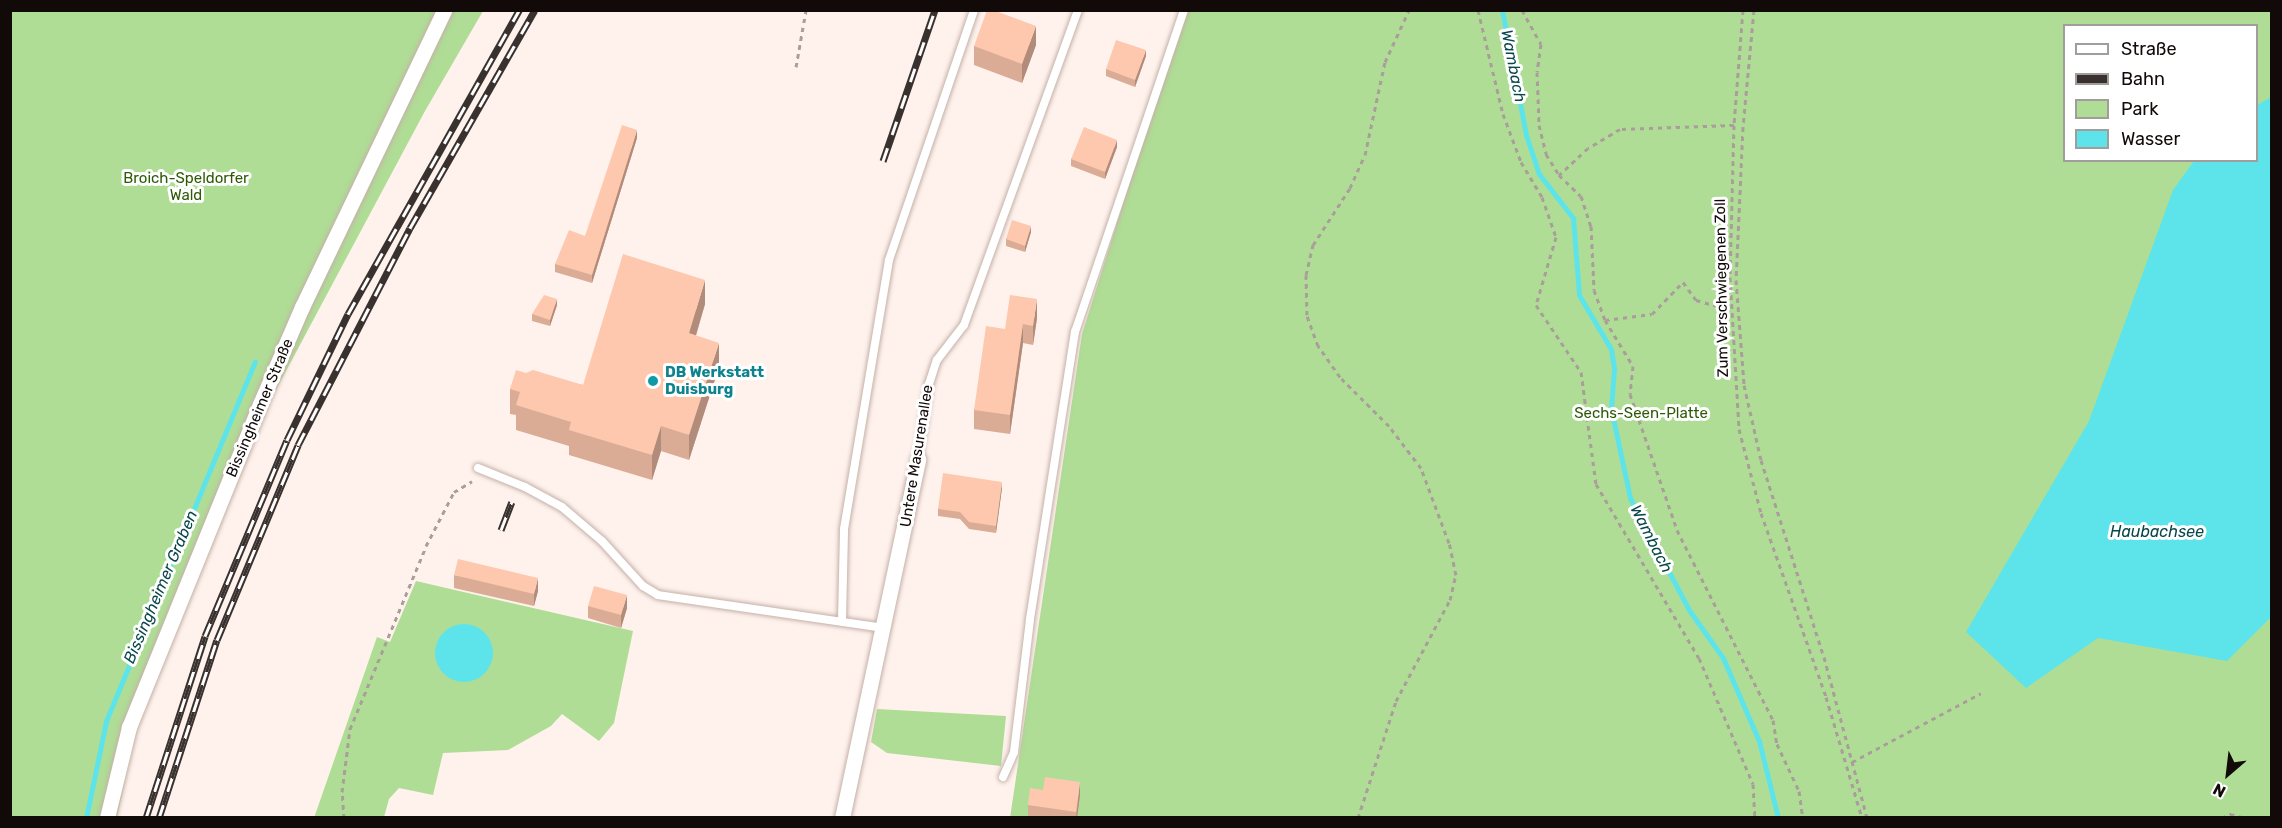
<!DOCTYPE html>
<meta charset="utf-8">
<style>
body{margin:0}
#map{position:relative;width:2282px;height:828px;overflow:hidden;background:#fff2ed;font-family:Rubik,sans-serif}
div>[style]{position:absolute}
.green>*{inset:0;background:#afdd95}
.water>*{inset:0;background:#5de4eb}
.round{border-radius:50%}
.stream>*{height:5px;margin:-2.5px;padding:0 2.5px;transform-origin:2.5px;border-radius:2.5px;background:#5de4eb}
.path>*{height:3px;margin-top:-1.5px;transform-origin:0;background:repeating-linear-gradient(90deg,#a99e9a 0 4.5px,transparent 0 9px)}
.roads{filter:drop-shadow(0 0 2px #c4b1a8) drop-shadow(0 0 2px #c4b1a8)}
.lane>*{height:8px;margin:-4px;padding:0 4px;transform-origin:4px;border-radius:4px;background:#fff}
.street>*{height:15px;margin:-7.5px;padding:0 7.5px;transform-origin:7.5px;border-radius:7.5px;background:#fff}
.rail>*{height:7px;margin-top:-3.5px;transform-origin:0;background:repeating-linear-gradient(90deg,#fff 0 14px,#39312e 0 28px);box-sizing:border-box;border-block:2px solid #39312e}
.wall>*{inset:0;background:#daac96}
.shaded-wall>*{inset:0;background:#b18c7a}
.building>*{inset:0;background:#fdc8ae}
.dots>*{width:16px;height:16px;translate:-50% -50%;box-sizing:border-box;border:3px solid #fff;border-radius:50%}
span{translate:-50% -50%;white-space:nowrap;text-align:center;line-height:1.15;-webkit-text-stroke:6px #fff;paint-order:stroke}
.park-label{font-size:15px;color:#2e5a06}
.street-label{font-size:15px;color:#110a08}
.culture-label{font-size:15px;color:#0d838f;font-weight:700}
.left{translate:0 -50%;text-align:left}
.water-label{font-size:16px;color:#08484b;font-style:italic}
.frame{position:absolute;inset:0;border:12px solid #110a08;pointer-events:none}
.legend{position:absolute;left:2063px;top:24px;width:195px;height:138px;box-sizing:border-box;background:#fff;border:2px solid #a09d9c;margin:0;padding:8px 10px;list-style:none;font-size:18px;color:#110a08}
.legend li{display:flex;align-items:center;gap:12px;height:30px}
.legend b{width:30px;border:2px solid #a09d9c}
.north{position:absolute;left:2198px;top:744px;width:60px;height:60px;-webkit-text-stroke:4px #fff;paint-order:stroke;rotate:208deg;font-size:16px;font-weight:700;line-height:24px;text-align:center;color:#110a08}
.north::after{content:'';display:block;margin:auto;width:21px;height:27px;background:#110a08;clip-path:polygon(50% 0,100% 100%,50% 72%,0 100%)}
</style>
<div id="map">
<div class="green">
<i style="clip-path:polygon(10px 11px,483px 11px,425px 111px,271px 399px,135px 733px,117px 817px,11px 817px)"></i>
<i style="clip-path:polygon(evenodd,1184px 11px,2271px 11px,2271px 817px,1010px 818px,1082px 334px,1184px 11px,2064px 26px,2256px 26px,2256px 160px,2064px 160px,2064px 26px)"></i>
<i style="clip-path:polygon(416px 581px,633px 631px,614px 723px,599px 741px,562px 714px,551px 726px,508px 750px,443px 753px,433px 795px,399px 788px,389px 799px,384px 817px,314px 818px,377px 637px,390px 642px)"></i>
<i style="clip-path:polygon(877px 709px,1006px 716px,1001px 766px,887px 753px,871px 742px)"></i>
</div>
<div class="water">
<i style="clip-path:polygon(2271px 97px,2271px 617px,2227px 661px,2098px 638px,2026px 688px,1966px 632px,2089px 421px,2173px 190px,2194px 161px,2256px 160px,2257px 105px)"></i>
<i class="round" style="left:435px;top:624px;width:58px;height:58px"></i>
</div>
<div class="stream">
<i style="left:1502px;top:10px;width:127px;rotate:79.1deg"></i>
<i style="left:1526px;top:135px;width:41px;rotate:71.6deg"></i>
<i style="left:1539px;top:174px;width:56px;rotate:52.3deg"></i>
<i style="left:1573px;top:218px;width:77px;rotate:85.5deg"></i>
<i style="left:1579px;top:295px;width:63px;rotate:59.3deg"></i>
<i style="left:1611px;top:349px;width:20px;rotate:81deg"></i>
<i style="left:1614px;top:369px;width:40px;rotate:94.3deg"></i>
<i style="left:1611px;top:409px;width:91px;rotate:77.9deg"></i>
<i style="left:1630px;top:498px;width:127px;rotate:62.2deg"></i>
<i style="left:1689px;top:610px;width:59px;rotate:54.7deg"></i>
<i style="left:1723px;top:658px;width:90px;rotate:66.6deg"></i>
<i style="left:1759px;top:741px;width:79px;rotate:76.1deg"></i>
<i style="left:86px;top:818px;width:99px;rotate:-78.3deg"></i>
<i style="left:106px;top:721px;width:389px;rotate:-67.5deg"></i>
</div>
<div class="path">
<i style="left:1478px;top:10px;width:107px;rotate:76.5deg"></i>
<i style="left:1503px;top:114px;width:51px;rotate:69.4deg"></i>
<i style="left:1521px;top:162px;width:41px;rotate:59deg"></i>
<i style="left:1542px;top:197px;width:42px;rotate:70.7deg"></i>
<i style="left:1556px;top:237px;width:71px;rotate:106.4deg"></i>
<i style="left:1536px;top:305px;width:81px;rotate:56.1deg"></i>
<i style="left:1581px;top:372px;width:113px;rotate:82.4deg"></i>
<i style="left:1596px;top:484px;width:202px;rotate:59.4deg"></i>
<i style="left:1699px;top:658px;width:137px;rotate:66.8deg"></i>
<i style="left:1753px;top:784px;width:34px;rotate:87deg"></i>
<i style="left:1522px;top:10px;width:39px;rotate:61deg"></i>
<i style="left:1541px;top:44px;width:28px;rotate:98deg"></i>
<i style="left:1537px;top:72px;width:53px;rotate:87.8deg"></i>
<i style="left:1539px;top:125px;width:30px;rotate:76deg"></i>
<i style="left:1546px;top:154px;width:25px;rotate:58deg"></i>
<i style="left:1743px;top:10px;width:115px;rotate:94.5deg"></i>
<i style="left:1734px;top:125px;width:152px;rotate:91.5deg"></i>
<i style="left:1730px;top:277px;width:152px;rotate:86.6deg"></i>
<i style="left:1739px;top:429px;width:87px;rotate:75.3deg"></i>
<i style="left:1761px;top:513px;width:195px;rotate:70.5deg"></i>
<i style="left:1826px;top:697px;width:126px;rotate:73.4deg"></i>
<i style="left:1754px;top:10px;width:118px;rotate:95.4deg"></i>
<i style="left:1743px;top:127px;width:153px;rotate:92.6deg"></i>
<i style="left:1736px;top:280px;width:105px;rotate:85.6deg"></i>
<i style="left:1744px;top:385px;width:77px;rotate:77.2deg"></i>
<i style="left:1761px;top:460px;width:207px;rotate:72.3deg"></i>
<i style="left:1824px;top:657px;width:167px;rotate:75deg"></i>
<i style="left:796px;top:67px;width:58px;rotate:-80deg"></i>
<i style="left:1734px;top:125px;width:114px;rotate:178deg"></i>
<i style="left:1620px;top:129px;width:37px;rotate:149deg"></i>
<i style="left:1588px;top:148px;width:40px;rotate:137deg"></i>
<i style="left:1559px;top:175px;width:30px;rotate:44deg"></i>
<i style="left:1581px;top:196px;width:32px;rotate:72deg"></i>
<i style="left:1591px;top:226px;width:64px;rotate:87.3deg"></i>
<i style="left:1594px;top:290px;width:32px;rotate:70deg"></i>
<i style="left:1605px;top:320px;width:54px;rotate:58.7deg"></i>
<i style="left:1633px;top:366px;width:28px;rotate:96deg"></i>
<i style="left:1630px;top:394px;width:144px;rotate:70.9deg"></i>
<i style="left:1677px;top:530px;width:213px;rotate:63.2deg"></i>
<i style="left:1773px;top:720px;width:24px;rotate:81deg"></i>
<i style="left:1777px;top:744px;width:52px;rotate:64.9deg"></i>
<i style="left:1799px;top:791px;width:27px;rotate:82deg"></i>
<i style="left:1605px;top:320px;width:47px;rotate:-7.3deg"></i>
<i style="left:1652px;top:314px;width:45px;rotate:-45.9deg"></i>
<i style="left:1683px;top:282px;width:22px;rotate:54deg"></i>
<i style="left:1696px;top:300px;width:36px;rotate:16deg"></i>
<i style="left:1852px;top:762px;width:146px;rotate:-28.1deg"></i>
<i style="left:344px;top:818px;width:26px;rotate:-94deg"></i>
<i style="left:342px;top:792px;width:64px;rotate:-82.8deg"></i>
<i style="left:350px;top:729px;width:198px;rotate:-67.4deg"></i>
<i style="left:426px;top:546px;width:61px;rotate:-62.6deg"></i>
<i style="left:454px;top:492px;width:21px;rotate:-31deg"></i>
<i style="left:1358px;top:818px;width:123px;rotate:-72deg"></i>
<i style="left:1396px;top:701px;width:115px;rotate:-61.9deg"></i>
<i style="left:1450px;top:600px;width:26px;rotate:-77deg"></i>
<i style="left:1456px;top:575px;width:33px;rotate:-102deg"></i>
<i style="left:1449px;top:543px;width:80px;rotate:-110.5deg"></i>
<i style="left:1421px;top:468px;width:53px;rotate:-127.3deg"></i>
<i style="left:1389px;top:426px;width:69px;rotate:-135deg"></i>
<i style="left:1340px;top:377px;width:38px;rotate:-125deg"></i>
<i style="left:1318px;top:346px;width:33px;rotate:-110deg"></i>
<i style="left:1307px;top:315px;width:40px;rotate:-91.4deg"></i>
<i style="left:1306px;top:275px;width:31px;rotate:-77deg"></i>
<i style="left:1313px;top:245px;width:68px;rotate:-57deg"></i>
<i style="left:1350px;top:188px;width:36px;rotate:-66deg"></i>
<i style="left:1365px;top:155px;width:95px;rotate:-77.9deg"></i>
<i style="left:1385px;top:62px;width:57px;rotate:-65.2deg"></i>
<i style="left:2221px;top:818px;width:10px;rotate:-24deg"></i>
<i style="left:2230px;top:814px;width:16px;rotate:14deg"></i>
</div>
<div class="roads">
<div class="lane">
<i style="left:918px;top:459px;width:76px;rotate:-81.7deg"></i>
<i style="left:929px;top:384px;width:25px;rotate:-72deg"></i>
<i style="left:937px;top:360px;width:44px;rotate:-52.4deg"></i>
<i style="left:964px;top:325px;width:335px;rotate:-70.1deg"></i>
<i style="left:478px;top:468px;width:51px;rotate:22deg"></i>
<i style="left:525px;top:487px;width:42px;rotate:28.4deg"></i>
<i style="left:562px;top:507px;width:52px;rotate:40.4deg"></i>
<i style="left:602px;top:541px;width:61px;rotate:47.7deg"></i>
<i style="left:643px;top:586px;width:17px;rotate:31deg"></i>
<i style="left:658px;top:595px;width:228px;rotate:8.3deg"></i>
<i style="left:842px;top:620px;width:91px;rotate:-88.7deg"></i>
<i style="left:844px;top:529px;width:273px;rotate:-80.5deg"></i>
<i style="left:889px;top:260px;width:264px;rotate:-71.2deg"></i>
<i style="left:1003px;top:777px;width:27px;rotate:-66deg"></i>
<i style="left:1014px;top:752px;width:134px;rotate:-83.1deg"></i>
<i style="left:1030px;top:619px;width:291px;rotate:-81.1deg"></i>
<i style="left:1075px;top:332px;width:340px;rotate:-71.3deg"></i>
</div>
<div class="street">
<i style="left:107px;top:818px;width:94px;rotate:-76.4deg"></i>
<i style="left:129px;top:727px;width:349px;rotate:-67.9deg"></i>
<i style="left:260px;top:404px;width:106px;rotate:-66.6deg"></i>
<i style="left:302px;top:307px;width:329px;rotate:-64.4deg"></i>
<i style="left:842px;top:818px;width:367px;rotate:-78deg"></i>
</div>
</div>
<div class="rail">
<i style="left:883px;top:161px;width:160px;rotate:-71deg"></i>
<i style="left:501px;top:530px;width:30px;rotate:-69deg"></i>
<i style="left:146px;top:818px;width:191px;rotate:-72deg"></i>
<i style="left:205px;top:636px;width:212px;rotate:-67.3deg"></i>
<i style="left:287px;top:440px;width:140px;rotate:-64.2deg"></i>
<i style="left:348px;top:314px;width:349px;rotate:-60.6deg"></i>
<i style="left:159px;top:818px;width:187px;rotate:-72deg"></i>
<i style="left:217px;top:640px;width:211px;rotate:-67.4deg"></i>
<i style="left:298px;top:445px;width:244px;rotate:-62.7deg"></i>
<i style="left:410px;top:228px;width:251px;rotate:-60.2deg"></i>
</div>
<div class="wall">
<i style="clip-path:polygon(1036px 45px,1022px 83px,974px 65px,974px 46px)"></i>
<i style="clip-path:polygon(1146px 56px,1135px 87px,1106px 76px,1106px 69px)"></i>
<i style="clip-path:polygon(637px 138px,592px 283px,555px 272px,555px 264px,585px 236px)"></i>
<i style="clip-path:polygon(1117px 147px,1105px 179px,1071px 166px,1071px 159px)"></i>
<i style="clip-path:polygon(1031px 232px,1025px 252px,1006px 246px,1006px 239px)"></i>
<i style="clip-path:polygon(705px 304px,696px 336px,719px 367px,689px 460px,661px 451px,652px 480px,569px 455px,569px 446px,516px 430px,516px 415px,510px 414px,510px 389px,526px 373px,583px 385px)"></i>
<i style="clip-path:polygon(557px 305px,550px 326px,532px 321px,532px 314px)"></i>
<i style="clip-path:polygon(1037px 318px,1033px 345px,1023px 343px,1010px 434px,974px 429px,974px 410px,1005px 329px)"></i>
<i style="clip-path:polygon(1002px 488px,996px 533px,969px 529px,960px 519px,938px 516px,938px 509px)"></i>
<i style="clip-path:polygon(454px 575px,538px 591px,534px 606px,454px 588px)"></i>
<i style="clip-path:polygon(588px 606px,627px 608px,621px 628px,588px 618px)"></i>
<i style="clip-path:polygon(1080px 795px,1077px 818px,1028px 818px,1028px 805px)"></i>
</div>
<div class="shaded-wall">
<i style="clip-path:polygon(1036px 26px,1036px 45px,1022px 83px,1022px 64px)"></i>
<i style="clip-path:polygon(1146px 50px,1146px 56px,1135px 87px,1135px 80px)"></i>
<i style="clip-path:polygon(637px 130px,637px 138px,592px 283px,592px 275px)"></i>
<i style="clip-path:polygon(1117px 140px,1117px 147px,1105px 179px,1105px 172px)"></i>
<i style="clip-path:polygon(1031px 226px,1031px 232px,1025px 252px,1025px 246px)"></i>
<i style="clip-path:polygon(705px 280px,705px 304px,689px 358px,689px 333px)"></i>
<i style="clip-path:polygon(557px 299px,557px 305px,550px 326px,550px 320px)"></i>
<i style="clip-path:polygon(1037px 299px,1037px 318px,1033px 345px,1033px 326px)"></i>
<i style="clip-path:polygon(1023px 324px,1023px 343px,1010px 434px,1010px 415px)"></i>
<i style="clip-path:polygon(719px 343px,719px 367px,689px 460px,689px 435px)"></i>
<i style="clip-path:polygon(661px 426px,661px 451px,652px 480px,652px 455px)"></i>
<i style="clip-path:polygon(1002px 482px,1002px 488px,996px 533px,996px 526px)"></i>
<i style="clip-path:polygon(538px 578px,538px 591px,534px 606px,534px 594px)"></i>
<i style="clip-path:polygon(627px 595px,627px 608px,621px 628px,621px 615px)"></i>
<i style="clip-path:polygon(1080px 782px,1080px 795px,1077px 818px,1076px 818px)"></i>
</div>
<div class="building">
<i style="clip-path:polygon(987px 10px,993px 10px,1036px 26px,1022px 64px,974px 46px)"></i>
<i style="clip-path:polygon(1116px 40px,1146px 50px,1135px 80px,1106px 69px)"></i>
<i style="clip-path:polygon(622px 125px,637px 130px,592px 275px,555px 264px,569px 230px,585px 236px)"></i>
<i style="clip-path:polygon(1084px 127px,1117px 140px,1105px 172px,1071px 159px)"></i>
<i style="clip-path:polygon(1012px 220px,1031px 226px,1025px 246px,1006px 239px)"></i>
<i style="clip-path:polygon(623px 254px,705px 280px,689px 333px,719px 343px,689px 435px,661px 426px,652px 455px,569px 430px,571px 422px,516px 405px,520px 392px,510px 389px,516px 370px,526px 373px,533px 370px,583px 385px)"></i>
<i style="clip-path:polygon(544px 295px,557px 299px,550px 320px,532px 314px)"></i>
<i style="clip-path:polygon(1010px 295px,1037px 299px,1033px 326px,1023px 324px,1010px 415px,974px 410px,986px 326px,1005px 329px)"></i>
<i style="clip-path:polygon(943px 473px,1002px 482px,996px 526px,969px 522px,960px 512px,938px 509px)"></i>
<i style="clip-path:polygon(458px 559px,538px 578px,534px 594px,454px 575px)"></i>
<i style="clip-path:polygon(594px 586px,627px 595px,621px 615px,588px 606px)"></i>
<i style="clip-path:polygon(1045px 777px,1080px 782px,1076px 812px,1028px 805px,1030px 788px,1043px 790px)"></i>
</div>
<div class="dots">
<i style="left:653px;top:381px;background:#0f9aa8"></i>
</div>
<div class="park-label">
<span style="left:186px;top:187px">Broich-Speldorfer<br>Wald</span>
<span style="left:1641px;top:414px">Sechs-Seen-Platte</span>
</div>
<div class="street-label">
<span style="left:1722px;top:288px;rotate:-91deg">Zum Verschwiegenen Zoll</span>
<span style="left:260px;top:408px;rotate:-67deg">Bissingheimer Straße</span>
<span style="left:917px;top:456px;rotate:-81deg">Untere Masurenallee</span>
</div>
<div class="culture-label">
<span class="left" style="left:665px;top:381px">DB Werkstatt<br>Duisburg</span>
</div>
<div class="water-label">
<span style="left:1513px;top:66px;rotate:79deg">Wambach</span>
<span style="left:2157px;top:532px">Haubachsee</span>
<span style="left:1651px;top:539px;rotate:63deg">Wambach</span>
<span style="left:161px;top:587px;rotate:-67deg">Bissingheimer Graben</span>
</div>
<div class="frame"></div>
<ul class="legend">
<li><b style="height:8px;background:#fff"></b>Straße</li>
<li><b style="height:8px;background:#39312e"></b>Bahn</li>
<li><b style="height:16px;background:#afdd95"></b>Park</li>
<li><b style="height:16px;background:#5de4eb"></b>Wasser</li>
</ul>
<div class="north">N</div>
</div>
